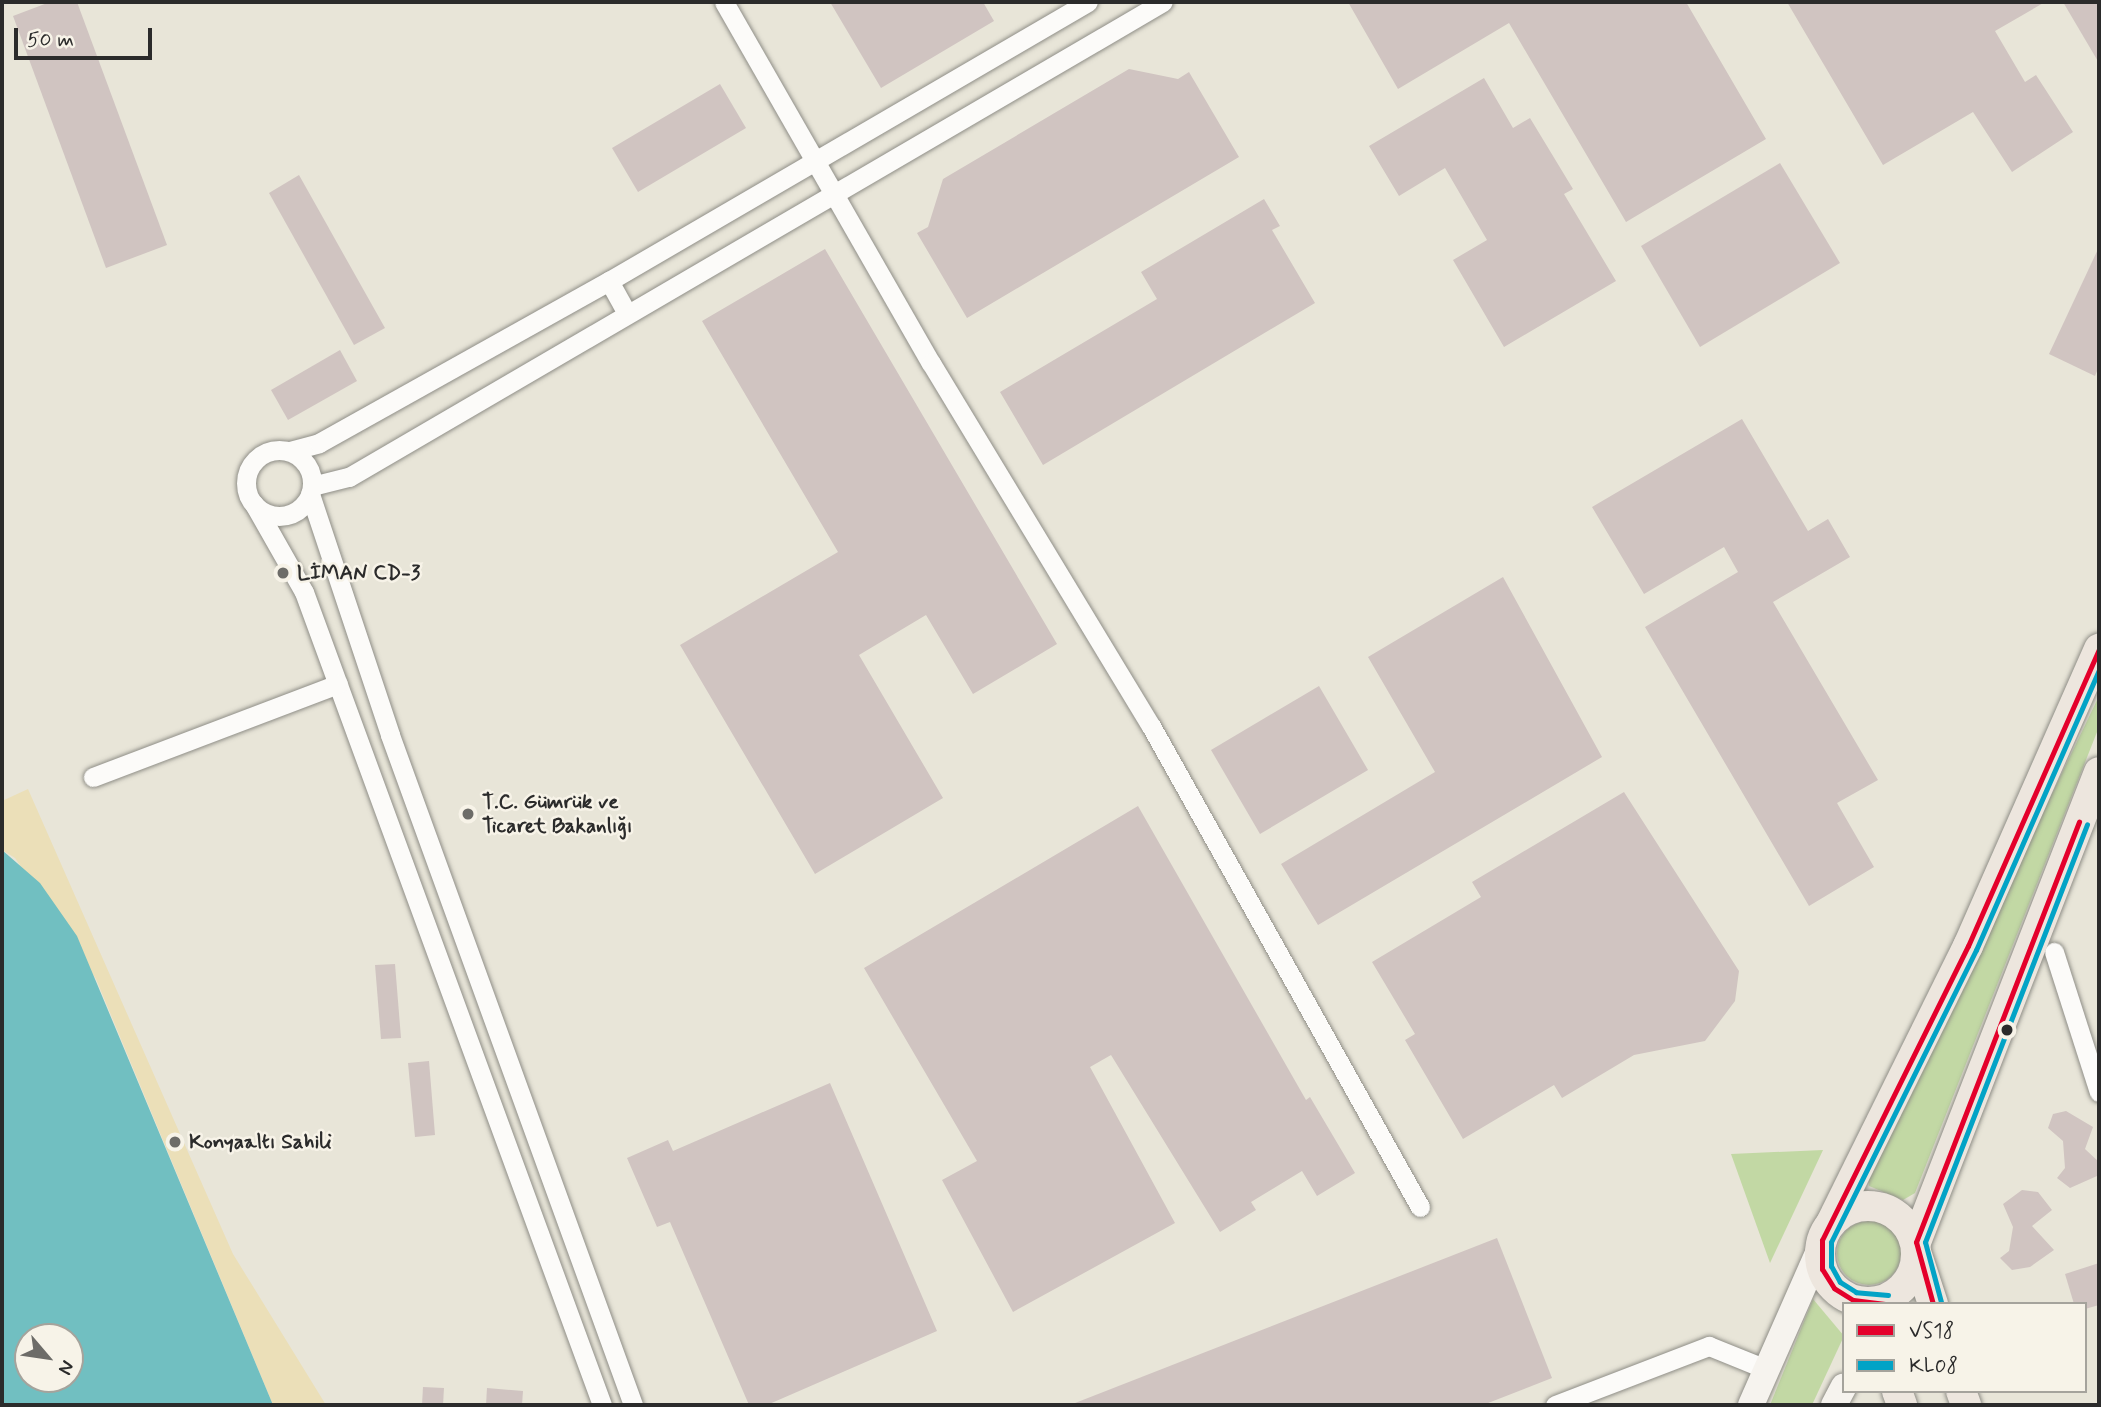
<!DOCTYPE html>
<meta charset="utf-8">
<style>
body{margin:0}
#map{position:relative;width:2101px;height:1407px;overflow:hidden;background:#e8e5d8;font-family:Mynerve,sans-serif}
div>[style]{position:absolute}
.green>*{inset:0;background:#c2d8a4}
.round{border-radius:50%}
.sand>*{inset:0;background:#ebdfb8}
.water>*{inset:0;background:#71bfc1}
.building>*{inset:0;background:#d0c4c1}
.roads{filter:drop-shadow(0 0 2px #8f8e87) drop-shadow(0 0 2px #8f8e87)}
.street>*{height:19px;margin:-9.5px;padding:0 9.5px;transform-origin:9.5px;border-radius:9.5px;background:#fcfbf9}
.street>.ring{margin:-9.5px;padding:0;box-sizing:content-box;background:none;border:19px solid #fcfbf9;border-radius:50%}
.secondary>*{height:26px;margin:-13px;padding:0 13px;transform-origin:13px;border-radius:13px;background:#f6f3ee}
.primary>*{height:30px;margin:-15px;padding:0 15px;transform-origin:15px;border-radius:15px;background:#ede6de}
.primary>.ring{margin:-15px;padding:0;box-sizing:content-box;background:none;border:30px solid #ede6de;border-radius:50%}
.bus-1>*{height:5px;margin:-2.5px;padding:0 2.5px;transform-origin:2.5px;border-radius:2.5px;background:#e4002b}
.bus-2>*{height:5px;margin:-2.5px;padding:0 2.5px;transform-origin:2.5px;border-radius:2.5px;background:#02a3c6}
.dots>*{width:19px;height:19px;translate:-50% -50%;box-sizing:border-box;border:4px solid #f7f3e8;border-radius:50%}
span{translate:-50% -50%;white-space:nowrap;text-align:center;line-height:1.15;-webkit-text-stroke:5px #f7f3e8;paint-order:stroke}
.poi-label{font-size:21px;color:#2b2b2b;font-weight:700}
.left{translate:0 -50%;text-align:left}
.frame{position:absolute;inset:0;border:4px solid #2b2b2b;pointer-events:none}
.legend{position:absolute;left:1842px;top:1302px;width:245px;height:91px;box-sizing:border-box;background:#f7f3e8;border:2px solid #a5a39c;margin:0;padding:9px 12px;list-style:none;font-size:21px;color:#2b2b2b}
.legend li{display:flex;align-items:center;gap:14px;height:35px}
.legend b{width:35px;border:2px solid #a5a39c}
.north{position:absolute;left:14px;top:1323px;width:70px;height:70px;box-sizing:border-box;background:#f7f3e8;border:2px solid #a5a39c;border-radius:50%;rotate:119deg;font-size:19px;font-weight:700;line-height:28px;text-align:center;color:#2b2b2b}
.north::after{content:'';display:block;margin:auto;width:24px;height:32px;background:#6d6c68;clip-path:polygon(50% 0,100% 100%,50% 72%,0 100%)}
.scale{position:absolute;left:14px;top:28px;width:138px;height:32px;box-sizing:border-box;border:4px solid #2b2b2b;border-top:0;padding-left:9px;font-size:21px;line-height:24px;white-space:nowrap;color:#2b2b2b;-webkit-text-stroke:5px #f7f3e8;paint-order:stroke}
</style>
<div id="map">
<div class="green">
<i style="clip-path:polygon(2099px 696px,2099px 727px,1915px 1193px,1903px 1200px,1869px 1186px,1868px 1176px)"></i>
<i style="clip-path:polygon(1823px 1150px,1770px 1263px,1731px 1154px)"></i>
<i class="round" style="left:1837px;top:1221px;width:64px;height:64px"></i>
<i style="clip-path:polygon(1813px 1299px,1844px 1336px,1812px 1405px,1770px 1405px)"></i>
</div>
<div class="sand">
<i style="clip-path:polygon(28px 789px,233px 1254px,326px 1405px,273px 1405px,96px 979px,15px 858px,2px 850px,2px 801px)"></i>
</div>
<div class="water">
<i style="clip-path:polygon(evenodd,2px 850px,40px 883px,77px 936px,273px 1405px,2px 1405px,2px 850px,28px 1337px,70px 1337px,70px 1379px,28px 1379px,28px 1337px)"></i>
</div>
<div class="building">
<i style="clip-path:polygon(50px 2px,77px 2px,167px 245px,106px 268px,13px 16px)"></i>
<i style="clip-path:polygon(830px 2px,983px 2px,994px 21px,881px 88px)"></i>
<i style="clip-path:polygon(1348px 2px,1686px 2px,1766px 139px,1626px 222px,1509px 23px,1398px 89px)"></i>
<i style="clip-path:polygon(1787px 2px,2045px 2px,1995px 31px,2025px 82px,2036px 75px,2073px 132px,2012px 172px,1973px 112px,1883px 165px)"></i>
<i style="clip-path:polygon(2063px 2px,2099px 2px,2099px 63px)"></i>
<i style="clip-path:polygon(1129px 69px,1178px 79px,1189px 72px,1239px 157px,967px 318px,917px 233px,928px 227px,943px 179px)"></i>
<i style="clip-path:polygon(1484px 78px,1513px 128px,1530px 118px,1573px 189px,1564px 194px,1616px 281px,1504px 347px,1453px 260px,1487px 240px,1445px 168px,1399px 196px,1369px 146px)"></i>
<i style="clip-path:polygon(720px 84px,746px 128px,638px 192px,612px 148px)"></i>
<i style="clip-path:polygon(1780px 163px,1840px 263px,1700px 347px,1641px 246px)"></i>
<i style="clip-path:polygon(299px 175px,385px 328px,354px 345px,269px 193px)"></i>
<i style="clip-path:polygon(1264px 199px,1280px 226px,1272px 230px,1315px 303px,1043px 465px,1000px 392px,1157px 299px,1141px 272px)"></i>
<i style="clip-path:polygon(2099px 247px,2099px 366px,2095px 376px,2049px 354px)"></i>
<i style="clip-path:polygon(825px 249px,1057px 644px,973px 694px,926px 615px,859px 655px,943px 798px,815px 874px,680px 645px,838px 552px,702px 321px)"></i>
<i style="clip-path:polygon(340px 350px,357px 381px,288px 420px,271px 390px)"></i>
<i style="clip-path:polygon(1742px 419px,1808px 531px,1828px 519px,1850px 557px,1773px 602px,1878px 780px,1837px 803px,1874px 867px,1809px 906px,1645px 627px,1738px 572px,1724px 547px,1644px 594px,1592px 507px)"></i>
<i style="clip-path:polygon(1503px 577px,1602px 757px,1318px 925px,1281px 864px,1435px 772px,1368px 657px)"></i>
<i style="clip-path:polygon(1319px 686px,1368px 770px,1260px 834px,1211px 750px)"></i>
<i style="clip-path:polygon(1624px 792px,1739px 971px,1735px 1001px,1705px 1041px,1634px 1055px,1562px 1098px,1554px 1085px,1463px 1139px,1405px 1040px,1415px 1034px,1372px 962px,1481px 897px,1472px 882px)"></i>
<i style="clip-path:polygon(1138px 806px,1306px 1100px,1310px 1097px,1355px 1173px,1317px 1196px,1302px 1171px,1251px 1202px,1256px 1210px,1220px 1232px,1111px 1055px,1090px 1067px,1175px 1223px,1013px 1312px,942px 1180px,977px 1161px,864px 968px)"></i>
<i style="clip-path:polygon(395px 964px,401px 1038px,381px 1039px,375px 965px)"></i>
<i style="clip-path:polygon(429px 1061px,435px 1135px,415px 1137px,408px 1063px)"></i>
<i style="clip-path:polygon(830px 1083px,937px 1331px,767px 1405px,749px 1405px,670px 1222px,657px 1227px,627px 1158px,668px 1140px,673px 1151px)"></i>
<i style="clip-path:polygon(2066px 1111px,2093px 1127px,2085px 1149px,2099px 1162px,2097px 1176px,2070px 1188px,2057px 1178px,2065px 1168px,2063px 1141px,2048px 1128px,2053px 1114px)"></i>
<i style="clip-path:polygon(2022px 1190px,2038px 1192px,2052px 1210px,2032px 1226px,2054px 1250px,2030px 1267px,2012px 1270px,2000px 1258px,2009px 1251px,2013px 1227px,2003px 1204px)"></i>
<i style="clip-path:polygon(1497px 1238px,1552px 1378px,1483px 1405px,1070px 1405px)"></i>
<i style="clip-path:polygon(2099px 1263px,2099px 1305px,2085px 1309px,2074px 1304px,2065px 1274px)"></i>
<i style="clip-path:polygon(423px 1387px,444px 1388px,443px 1405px,422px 1405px)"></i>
<i style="clip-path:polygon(487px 1388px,523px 1391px,522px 1405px,486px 1405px)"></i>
</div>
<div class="roads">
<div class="street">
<i style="left:724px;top:2px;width:416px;rotate:60.2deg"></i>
<i style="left:931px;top:363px;width:424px;rotate:58.8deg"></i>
<i style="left:1151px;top:726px;width:551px;rotate:60.78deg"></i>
<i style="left:609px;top:281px;width:35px;rotate:61deg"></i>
<i class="ring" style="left:246px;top:450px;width:47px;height:47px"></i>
<i style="left:290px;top:451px;width:30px;rotate:-15deg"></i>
<i style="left:319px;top:443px;width:332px;rotate:-29.2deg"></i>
<i style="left:609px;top:281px;width:554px;rotate:-30.22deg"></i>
<i style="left:312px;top:486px;width:38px;rotate:-14deg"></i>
<i style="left:349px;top:477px;width:942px;rotate:-30.27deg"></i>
<i style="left:310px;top:494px;width:254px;rotate:71.6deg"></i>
<i style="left:390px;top:735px;width:713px;rotate:70.06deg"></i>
<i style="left:254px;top:504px;width:101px;rotate:60.4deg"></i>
<i style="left:304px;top:592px;width:866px;rotate:69.87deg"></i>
<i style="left:93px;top:777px;width:262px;rotate:-20.8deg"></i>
<i style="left:2054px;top:952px;width:147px;rotate:72.2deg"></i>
<i style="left:1555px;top:1405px;width:165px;rotate:-21deg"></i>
<i style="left:1709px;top:1346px;width:61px;rotate:22deg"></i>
</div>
<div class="secondary">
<i style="left:1886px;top:1304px;width:4px;rotate:-63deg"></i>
<i style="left:1751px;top:1405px;width:174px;rotate:-66.2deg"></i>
<i style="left:1834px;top:1405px;width:21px;rotate:-62deg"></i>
</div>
<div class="primary">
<i class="ring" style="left:1820px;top:1206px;width:66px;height:66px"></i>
<i style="left:1831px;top:1223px;width:309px;rotate:-63.7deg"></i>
<i style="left:1968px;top:946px;width:325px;rotate:-66.2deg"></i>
<i style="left:1916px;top:1242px;width:504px;rotate:-68.73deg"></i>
<i style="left:1917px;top:1255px;width:52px;rotate:71.9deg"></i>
<i style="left:1897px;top:1391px;width:15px;rotate:70deg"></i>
<i style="left:1961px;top:1391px;width:15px;rotate:70deg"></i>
</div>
</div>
<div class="bus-1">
<i style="left:1885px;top:1304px;width:32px;rotate:-173deg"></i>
<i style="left:1853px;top:1300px;width:22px;rotate:-148deg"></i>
<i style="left:1834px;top:1288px;width:22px;rotate:-122deg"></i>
<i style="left:1822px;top:1269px;width:29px;rotate:-90deg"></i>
<i style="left:1822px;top:1240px;width:328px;rotate:-63.6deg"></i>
<i style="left:1968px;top:946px;width:325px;rotate:-66.2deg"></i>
<i style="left:1933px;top:1304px;width:64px;rotate:-105.3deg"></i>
<i style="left:1916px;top:1242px;width:451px;rotate:-68.8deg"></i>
</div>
<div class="bus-2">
<i style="left:1888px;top:1295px;width:32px;rotate:-175deg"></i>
<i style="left:1856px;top:1292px;width:19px;rotate:-148deg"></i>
<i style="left:1840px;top:1282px;width:18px;rotate:-119deg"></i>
<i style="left:1831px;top:1266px;width:24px;rotate:-90deg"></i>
<i style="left:1831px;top:1242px;width:326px;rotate:-63.6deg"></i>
<i style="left:1976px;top:950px;width:306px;rotate:-66.3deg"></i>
<i style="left:1941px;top:1302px;width:62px;rotate:-104.9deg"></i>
<i style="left:1925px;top:1242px;width:448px;rotate:-68.8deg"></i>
</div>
<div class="dots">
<i style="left:283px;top:573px;background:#6d6c68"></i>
<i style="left:468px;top:814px;background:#6d6c68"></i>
<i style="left:2007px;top:1030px;background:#2b2b2b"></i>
<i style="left:175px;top:1142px;background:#6d6c68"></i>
</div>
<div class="poi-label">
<span class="left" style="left:297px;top:573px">LİMAN CD-3</span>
<span class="left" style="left:482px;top:814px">T.C. Gümrük ve<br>Ticaret Bakanlığı</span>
<span class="left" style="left:189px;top:1142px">Konyaaltı Sahili</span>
</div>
<div class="frame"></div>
<ul class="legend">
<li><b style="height:9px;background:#e4002b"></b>VS18</li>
<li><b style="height:9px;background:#02a3c6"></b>KL08</li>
</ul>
<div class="north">N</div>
<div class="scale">50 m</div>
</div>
